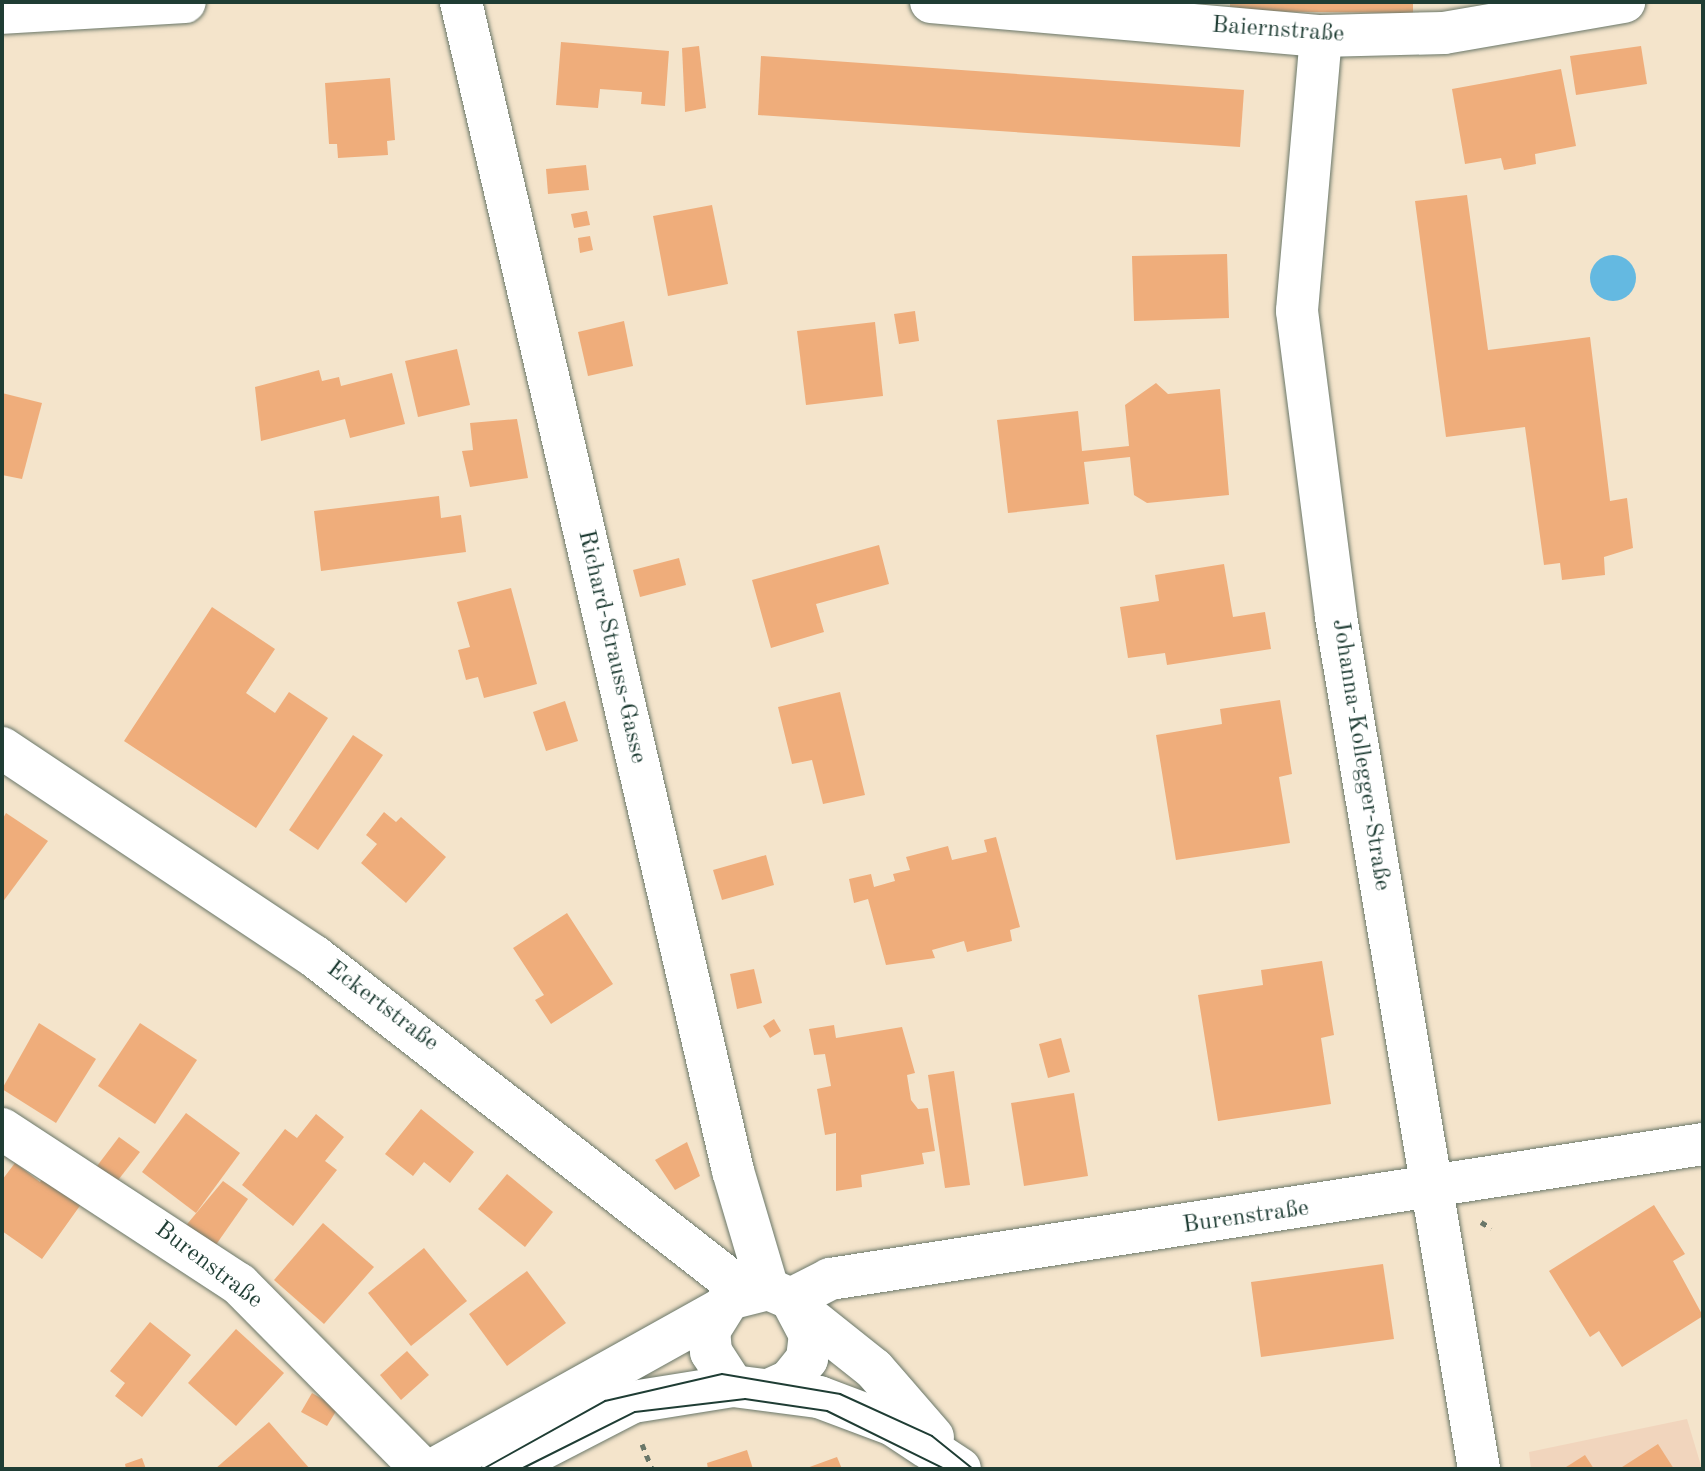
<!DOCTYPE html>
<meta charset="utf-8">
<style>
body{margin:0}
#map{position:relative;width:1705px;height:1471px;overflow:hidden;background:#f4e4cb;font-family:"Old Standard TT",serif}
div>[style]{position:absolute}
.built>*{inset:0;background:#f1d5bd}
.water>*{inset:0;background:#64b9e1}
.round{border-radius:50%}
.building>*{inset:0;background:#efad7b}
.path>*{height:5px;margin-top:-2.5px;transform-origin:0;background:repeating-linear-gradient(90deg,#6a7769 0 6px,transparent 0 12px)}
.roads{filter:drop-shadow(0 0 2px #6a7769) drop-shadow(0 0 2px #6a7769)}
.minor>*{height:42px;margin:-21px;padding:0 21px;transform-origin:21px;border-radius:21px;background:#fff}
.tram>*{height:2px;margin:-1px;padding:0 1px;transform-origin:1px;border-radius:1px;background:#1f3d34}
span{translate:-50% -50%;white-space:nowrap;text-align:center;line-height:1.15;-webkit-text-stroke:7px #fff;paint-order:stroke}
.street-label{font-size:24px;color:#1f3d34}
.frame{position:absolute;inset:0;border:4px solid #1f3d34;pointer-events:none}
</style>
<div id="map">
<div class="built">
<i style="clip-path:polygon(1687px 1419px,1702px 1469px,1531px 1469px,1529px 1452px)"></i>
</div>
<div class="water">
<i class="round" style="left:1590px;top:255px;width:46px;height:46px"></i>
</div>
<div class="building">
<i style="clip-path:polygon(1230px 2px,1413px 2px,1413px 13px,1230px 11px)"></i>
<i style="clip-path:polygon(561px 42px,669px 51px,665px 106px,641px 104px,642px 92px,600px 89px,598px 108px,556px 105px)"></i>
<i style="clip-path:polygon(699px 46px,706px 108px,685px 112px,682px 48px)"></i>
<i style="clip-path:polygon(1641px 46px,1647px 84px,1576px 95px,1570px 56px)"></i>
<i style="clip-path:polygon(761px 56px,1244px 90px,1240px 147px,758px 115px)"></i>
<i style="clip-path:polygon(1561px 69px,1576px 146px,1535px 154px,1536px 164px,1504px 170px,1501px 158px,1465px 164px,1452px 89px)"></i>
<i style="clip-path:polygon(390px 78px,395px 140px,387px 141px,388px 155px,338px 158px,337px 144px,329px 144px,325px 83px)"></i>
<i style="clip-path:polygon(586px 165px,589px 190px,548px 194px,546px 169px)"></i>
<i style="clip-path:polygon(1467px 195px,1488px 350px,1590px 337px,1610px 501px,1627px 498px,1633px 548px,1604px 557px,1605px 575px,1562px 580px,1560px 563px,1544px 565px,1525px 427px,1446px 437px,1415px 201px)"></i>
<i style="clip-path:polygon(712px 205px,728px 284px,668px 296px,653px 216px)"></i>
<i style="clip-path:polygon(587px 211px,590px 225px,574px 228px,571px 214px)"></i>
<i style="clip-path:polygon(590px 236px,593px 250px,580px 253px,578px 238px)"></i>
<i style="clip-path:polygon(1227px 254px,1229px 318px,1134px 321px,1132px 256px)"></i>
<i style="clip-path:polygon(915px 311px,919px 341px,899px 344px,894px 314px)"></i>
<i style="clip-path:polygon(624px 321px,633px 366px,588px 376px,578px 332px)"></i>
<i style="clip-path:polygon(875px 322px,883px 396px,806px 405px,797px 331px)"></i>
<i style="clip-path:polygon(457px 349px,470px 405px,418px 417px,405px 361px)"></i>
<i style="clip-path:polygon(319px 370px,322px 381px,339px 377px,341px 386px,392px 373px,405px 424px,350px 438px,345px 419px,261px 441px,255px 387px)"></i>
<i style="clip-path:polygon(1156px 383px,1168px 394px,1220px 389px,1229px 495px,1147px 503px,1134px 495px,1130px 457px,1084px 462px,1089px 504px,1008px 513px,997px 420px,1078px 411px,1082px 451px,1129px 446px,1125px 405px)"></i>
<i style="clip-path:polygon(2px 393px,42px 403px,22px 479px,2px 475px)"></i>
<i style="clip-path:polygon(517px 419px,528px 478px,470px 487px,462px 451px,473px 450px,470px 423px)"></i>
<i style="clip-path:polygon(439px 496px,441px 518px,461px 515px,466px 552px,321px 571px,314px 511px)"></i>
<i style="clip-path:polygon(879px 545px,889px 584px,816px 604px,824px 632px,771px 648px,752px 580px)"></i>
<i style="clip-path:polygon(679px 558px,686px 585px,640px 597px,633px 570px)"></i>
<i style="clip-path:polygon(1224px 564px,1233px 617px,1265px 612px,1271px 649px,1167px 665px,1165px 653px,1128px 658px,1120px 607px,1159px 601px,1155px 575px)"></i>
<i style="clip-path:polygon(511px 588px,537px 684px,484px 698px,478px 677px,466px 680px,458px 650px,470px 647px,457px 602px)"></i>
<i style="clip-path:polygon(212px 607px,275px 649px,246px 693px,275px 713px,289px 692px,328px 718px,256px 828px,124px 741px)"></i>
<i style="clip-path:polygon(840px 692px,865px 795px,823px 804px,812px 760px,792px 764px,778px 707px)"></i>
<i style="clip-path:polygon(1280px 700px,1292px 774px,1279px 777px,1290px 843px,1176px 860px,1156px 735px,1222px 724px,1220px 709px)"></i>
<i style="clip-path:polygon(565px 701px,578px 741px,546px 751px,533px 712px)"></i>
<i style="clip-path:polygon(353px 735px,383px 755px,318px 850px,289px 830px)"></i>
<i style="clip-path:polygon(384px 812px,396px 822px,401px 817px,446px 857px,406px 903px,361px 863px,377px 844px,366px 835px)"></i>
<i style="clip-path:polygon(6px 813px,48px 841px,2px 903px,2px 820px)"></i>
<i style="clip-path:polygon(996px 837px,1020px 927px,1010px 930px,1012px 941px,967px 952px,964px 941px,932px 950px,935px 958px,886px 965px,868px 899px,854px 903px,849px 879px,871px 874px,874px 887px,895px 881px,893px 874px,910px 870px,906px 857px,948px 846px,952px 860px,987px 852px,984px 840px)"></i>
<i style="clip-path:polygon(766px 855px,774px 885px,722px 900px,713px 870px)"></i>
<i style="clip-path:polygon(567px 913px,613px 984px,551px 1024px,535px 1000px,544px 995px,513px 948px)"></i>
<i style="clip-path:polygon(1322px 961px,1334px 1035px,1321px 1038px,1331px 1104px,1218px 1121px,1198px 995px,1263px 985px,1261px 970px)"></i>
<i style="clip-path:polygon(754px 969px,762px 1003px,737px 1009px,730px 974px)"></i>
<i style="clip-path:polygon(774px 1019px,781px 1031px,770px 1038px,763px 1026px)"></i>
<i style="clip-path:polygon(39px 1023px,96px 1059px,56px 1123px,2px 1089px)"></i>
<i style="clip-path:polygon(140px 1023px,197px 1060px,155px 1124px,98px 1086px)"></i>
<i style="clip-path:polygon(834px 1025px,836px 1038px,902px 1027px,915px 1073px,907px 1075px,911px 1100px,918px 1109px,928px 1108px,935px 1151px,922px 1153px,924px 1164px,861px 1175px,862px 1187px,836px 1191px,836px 1133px,825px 1135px,817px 1089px,831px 1086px,825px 1054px,814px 1055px,809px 1029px)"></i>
<i style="clip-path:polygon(1061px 1038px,1070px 1072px,1048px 1078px,1039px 1044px)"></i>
<i style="clip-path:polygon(954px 1071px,970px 1185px,945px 1188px,928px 1075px)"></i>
<i style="clip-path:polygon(1074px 1093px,1088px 1176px,1024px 1186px,1011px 1103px)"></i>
<i style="clip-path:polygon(421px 1109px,474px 1152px,450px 1183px,424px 1162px,413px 1176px,385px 1154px)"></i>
<i style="clip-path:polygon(186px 1113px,240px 1153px,196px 1213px,142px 1172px)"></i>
<i style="clip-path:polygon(316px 1114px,344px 1137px,325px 1161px,337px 1170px,293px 1226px,242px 1185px,285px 1129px,297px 1138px)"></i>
<i style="clip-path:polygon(119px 1137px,140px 1152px,115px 1184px,94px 1170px)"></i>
<i style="clip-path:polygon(687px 1142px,700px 1176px,675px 1190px,655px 1160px)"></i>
<i style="clip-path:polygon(15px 1163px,40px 1182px,51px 1166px,89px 1193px,42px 1259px,2px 1231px,2px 1180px)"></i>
<i style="clip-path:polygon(507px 1174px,553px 1212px,525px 1247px,478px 1209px)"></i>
<i style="clip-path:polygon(223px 1181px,248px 1199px,213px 1249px,183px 1229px)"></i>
<i style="clip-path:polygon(1654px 1205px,1685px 1254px,1673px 1261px,1703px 1316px,1622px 1367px,1599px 1331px,1590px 1337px,1549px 1271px)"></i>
<i style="clip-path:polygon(323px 1223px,374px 1267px,324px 1324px,274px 1280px)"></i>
<i style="clip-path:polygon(424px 1248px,467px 1301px,411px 1346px,368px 1293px)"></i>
<i style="clip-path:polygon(1383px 1264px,1394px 1339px,1261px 1357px,1251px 1282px)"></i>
<i style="clip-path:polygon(527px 1271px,566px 1323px,507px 1366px,469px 1314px)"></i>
<i style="clip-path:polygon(150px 1322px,191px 1355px,142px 1417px,115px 1396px,125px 1383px,110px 1371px)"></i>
<i style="clip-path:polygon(236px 1329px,284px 1373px,236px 1426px,188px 1383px)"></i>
<i style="clip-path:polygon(407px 1351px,429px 1375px,401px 1400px,380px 1375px)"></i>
<i style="clip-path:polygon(312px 1393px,338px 1408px,327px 1426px,301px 1412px)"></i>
<i style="clip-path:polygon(269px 1422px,310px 1469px,215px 1469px)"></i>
<i style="clip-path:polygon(1658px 1444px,1674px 1469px,1619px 1469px)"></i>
<i style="clip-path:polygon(747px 1450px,753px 1469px,708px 1469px,707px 1463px)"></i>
<i style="clip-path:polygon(1585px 1455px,1594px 1469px,1563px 1469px)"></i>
<i style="clip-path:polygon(837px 1457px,842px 1469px,804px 1469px)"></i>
<i style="clip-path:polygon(142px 1458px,146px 1469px,126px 1469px,125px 1464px)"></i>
</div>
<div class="path">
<i style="left:1481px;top:1222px;width:12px;rotate:31deg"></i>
<i style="left:642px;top:1444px;width:27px;rotate:68deg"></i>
</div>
<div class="roads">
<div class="minor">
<i style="left:461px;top:2px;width:1200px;rotate:76.9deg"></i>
<i style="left:733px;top:1171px;width:123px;rotate:73.5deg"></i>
<i style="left:931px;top:2px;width:391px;rotate:5deg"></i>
<i style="left:1321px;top:36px;width:123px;rotate:-1.4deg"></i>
<i style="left:1444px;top:33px;width:183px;rotate:-9.8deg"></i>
<i style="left:2px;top:13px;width:183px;rotate:-3.4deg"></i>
<i style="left:1321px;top:36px;width:276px;rotate:95deg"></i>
<i style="left:1297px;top:311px;width:308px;rotate:82.7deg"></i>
<i style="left:1336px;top:617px;width:864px;rotate:80.47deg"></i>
<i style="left:2px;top:748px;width:375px;rotate:33.7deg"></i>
<i style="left:314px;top:956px;width:545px;rotate:37.92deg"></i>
<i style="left:2px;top:1129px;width:283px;rotate:33.2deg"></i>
<i style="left:239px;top:1284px;width:260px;rotate:45.3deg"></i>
<i style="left:791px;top:1299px;width:44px;rotate:-27.1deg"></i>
<i style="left:830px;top:1279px;width:883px;rotate:-8.79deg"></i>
<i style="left:801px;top:1311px;width:93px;rotate:38.5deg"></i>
<i style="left:874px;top:1369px;width:90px;rotate:49.1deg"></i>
<i style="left:733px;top:1386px;width:40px;rotate:-122.9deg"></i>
<i style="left:711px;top:1352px;width:21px;rotate:-95deg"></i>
<i style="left:709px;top:1331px;width:38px;rotate:-58deg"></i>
<i style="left:729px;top:1299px;width:40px;rotate:-14.4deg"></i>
<i style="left:768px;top:1289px;width:25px;rotate:23deg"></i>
<i style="left:791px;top:1299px;width:40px;rotate:62deg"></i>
<i style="left:810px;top:1334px;width:25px;rotate:97deg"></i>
<i style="left:807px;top:1359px;width:28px;rotate:129deg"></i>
<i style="left:789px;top:1381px;width:20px;rotate:156deg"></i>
<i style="left:434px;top:1469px;width:325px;rotate:-29.1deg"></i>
<i style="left:503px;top:1469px;width:146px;rotate:-27.3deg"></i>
<i style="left:633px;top:1402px;width:101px;rotate:-9.1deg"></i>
<i style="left:733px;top:1386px;width:87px;rotate:7.3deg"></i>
<i style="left:819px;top:1397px;width:79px;rotate:20.7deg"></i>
<i style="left:893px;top:1425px;width:80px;rotate:33.3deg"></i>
</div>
</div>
<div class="tram">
<i style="left:483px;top:1469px;width:140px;rotate:-29.1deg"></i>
<i style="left:605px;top:1401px;width:120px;rotate:-13deg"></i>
<i style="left:722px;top:1374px;width:120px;rotate:9.6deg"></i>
<i style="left:840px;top:1394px;width:101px;rotate:24.5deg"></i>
<i style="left:932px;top:1436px;width:53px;rotate:38.8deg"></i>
<i style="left:521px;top:1469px;width:127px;rotate:-26.6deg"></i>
<i style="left:635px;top:1412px;width:111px;rotate:-6.7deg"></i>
<i style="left:745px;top:1399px;width:83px;rotate:8.3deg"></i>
<i style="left:827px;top:1411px;width:131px;rotate:26.2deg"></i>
</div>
<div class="street-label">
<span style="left:1278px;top:31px;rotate:4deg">Baiernstraße</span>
<span style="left:611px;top:647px;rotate:77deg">Richard-Strauss-Gasse</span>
<span style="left:1360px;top:755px;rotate:81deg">Johanna-Kollegger-Straße</span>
<span style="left:382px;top:1007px;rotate:37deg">Eckertstraße</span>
<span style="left:1246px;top:1218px;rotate:-8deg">Burenstraße</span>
<span style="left:208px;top:1266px;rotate:37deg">Burenstraße</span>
</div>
<div class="frame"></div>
</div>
